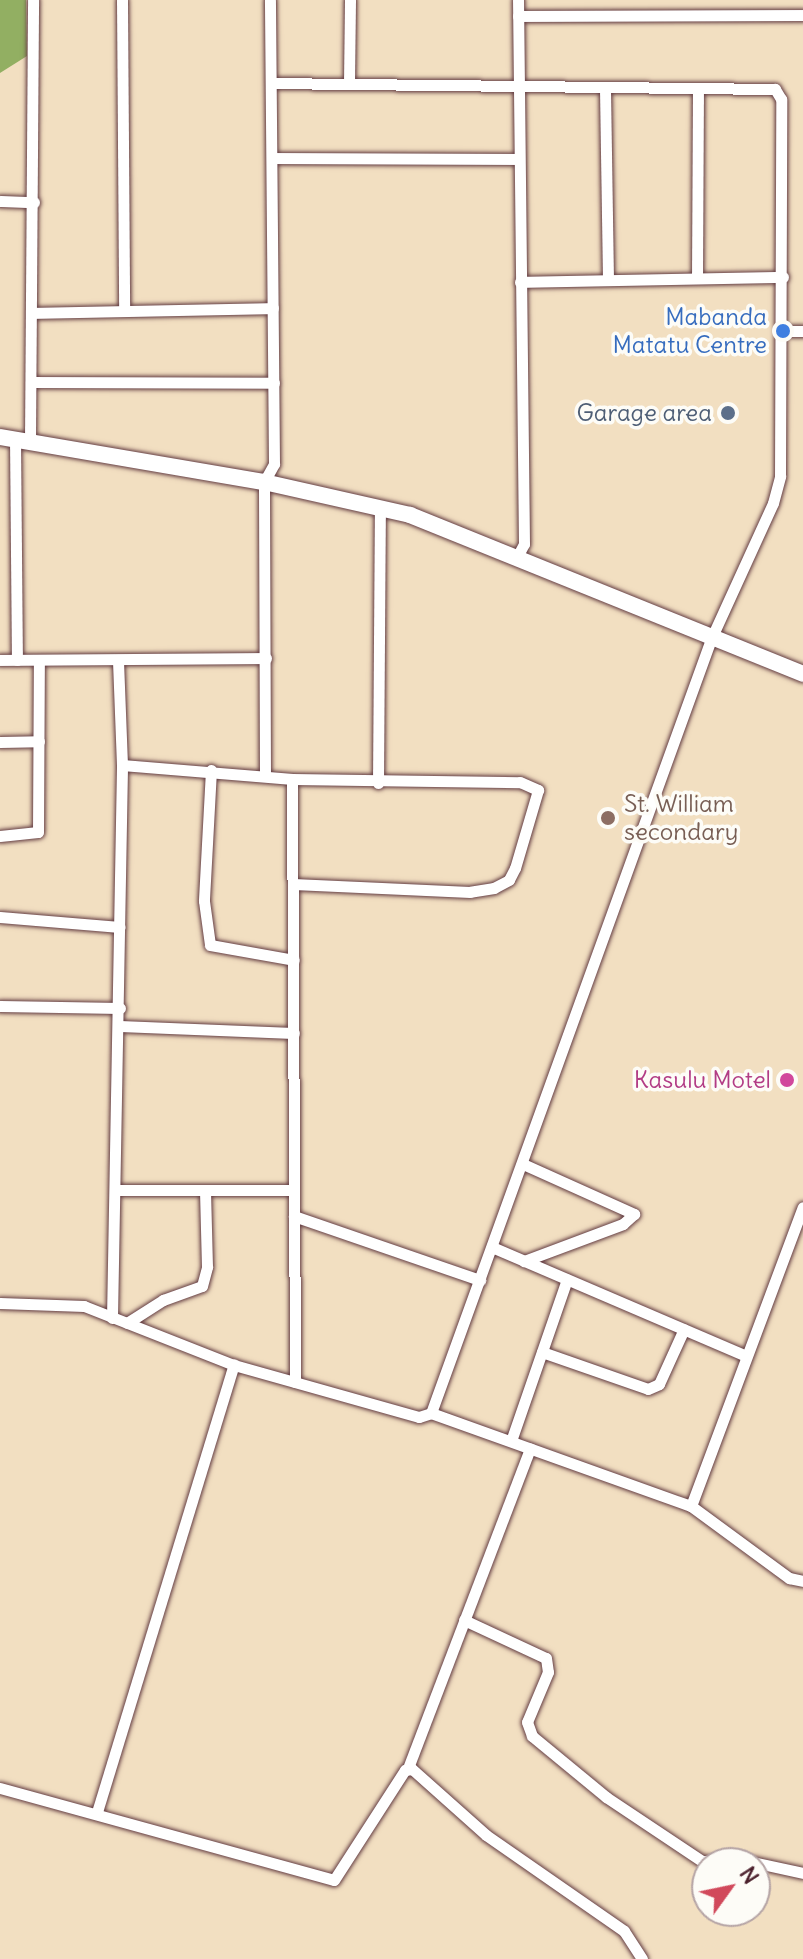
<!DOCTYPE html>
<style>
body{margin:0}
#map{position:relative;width:803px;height:1959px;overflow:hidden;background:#f2dfc1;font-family:Delius,sans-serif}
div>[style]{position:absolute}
.forest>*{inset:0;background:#92af62}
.roads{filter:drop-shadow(0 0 2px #633c42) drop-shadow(0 0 2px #633c42)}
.minor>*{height:11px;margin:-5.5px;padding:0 5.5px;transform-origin:5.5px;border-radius:5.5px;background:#fff}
.highway>*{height:16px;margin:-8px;padding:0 8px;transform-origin:8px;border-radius:8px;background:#fff}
.dots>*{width:22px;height:22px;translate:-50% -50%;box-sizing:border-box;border:4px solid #fdfcf7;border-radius:50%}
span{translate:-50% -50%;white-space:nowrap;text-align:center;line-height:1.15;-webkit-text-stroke:7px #fdfcf7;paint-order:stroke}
.shop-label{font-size:24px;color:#366cbe}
.right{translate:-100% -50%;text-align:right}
.service-label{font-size:24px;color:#4e5e75}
.education-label{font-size:24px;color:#785e54}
.left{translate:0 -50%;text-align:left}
.hotel-label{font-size:24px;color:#b23c85}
.north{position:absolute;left:691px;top:1847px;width:80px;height:80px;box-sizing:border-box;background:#fdfcf7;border:2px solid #b5a4a5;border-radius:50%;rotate:57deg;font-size:22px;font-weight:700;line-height:32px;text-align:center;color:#4a1f2b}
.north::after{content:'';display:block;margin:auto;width:28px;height:36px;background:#d1495b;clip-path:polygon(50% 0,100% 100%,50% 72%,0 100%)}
</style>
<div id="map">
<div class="forest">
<i style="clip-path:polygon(0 0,26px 0,27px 56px,0 73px)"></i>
</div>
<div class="roads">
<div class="minor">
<i style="left:122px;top:0;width:311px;rotate:89.6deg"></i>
<i style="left:518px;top:16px;width:285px;rotate:-0.2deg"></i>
<i style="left:349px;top:83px;width:83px;rotate:-89.3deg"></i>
<i style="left:605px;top:89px;width:191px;rotate:89.1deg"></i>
<i style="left:272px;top:158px;width:247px;rotate:0.2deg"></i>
<i style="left:0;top:201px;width:34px;rotate:2deg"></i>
<i style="left:697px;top:278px;width:189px;rotate:-89.7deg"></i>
<i style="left:520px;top:282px;width:263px;rotate:-1.1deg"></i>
<i style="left:34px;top:313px;width:239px;rotate:-1.2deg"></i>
<i style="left:783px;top:331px;width:20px"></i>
<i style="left:34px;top:382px;width:240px;rotate:0.2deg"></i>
<i style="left:15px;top:438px;width:222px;rotate:89.5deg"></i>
<i style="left:30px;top:440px;width:440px;rotate:-89.6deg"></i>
<i style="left:517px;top:557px;width:15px;rotate:-62deg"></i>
<i style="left:524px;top:544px;width:544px;rotate:-90.63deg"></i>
<i style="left:0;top:660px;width:266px;rotate:-0.4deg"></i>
<i style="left:0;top:742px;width:39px;rotate:-1deg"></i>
<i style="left:122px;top:765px;width:171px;rotate:4.7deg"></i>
<i style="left:292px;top:779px;width:228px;rotate:0.8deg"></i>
<i style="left:520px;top:782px;width:20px;rotate:24deg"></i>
<i style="left:538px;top:790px;width:81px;rotate:106.4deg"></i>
<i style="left:515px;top:868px;width:13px;rotate:117deg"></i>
<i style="left:509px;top:880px;width:17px;rotate:152deg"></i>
<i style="left:494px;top:888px;width:24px;rotate:171deg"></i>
<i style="left:470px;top:892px;width:177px;rotate:-177.4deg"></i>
<i style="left:211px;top:770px;width:131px;rotate:93.1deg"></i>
<i style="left:204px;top:901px;width:44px;rotate:82.2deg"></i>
<i style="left:210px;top:945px;width:85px;rotate:10.1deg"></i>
<i style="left:265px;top:776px;width:294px;rotate:-90.2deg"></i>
<i style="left:264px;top:482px;width:21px;rotate:-61deg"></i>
<i style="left:274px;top:464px;width:464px;rotate:-90.5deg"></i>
<i style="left:292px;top:779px;width:603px;rotate:89.71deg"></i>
<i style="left:378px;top:783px;width:275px;rotate:-89.6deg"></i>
<i style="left:0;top:836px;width:38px;rotate:-6deg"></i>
<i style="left:38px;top:832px;width:172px;rotate:-89.7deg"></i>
<i style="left:0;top:917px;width:120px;rotate:4.8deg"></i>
<i style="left:0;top:1006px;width:120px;rotate:1deg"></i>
<i style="left:119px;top:1026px;width:175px;rotate:2.3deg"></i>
<i style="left:523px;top:1164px;width:122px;rotate:24.2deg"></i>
<i style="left:634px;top:1214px;width:15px;rotate:138deg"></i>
<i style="left:623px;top:1224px;width:106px;rotate:159.5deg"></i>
<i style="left:117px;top:1190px;width:177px"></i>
<i style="left:294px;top:1216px;width:197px;rotate:19deg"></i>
<i style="left:492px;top:1247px;width:274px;rotate:23.2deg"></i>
<i style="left:0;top:1303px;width:84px;rotate:2deg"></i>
<i style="left:84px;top:1306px;width:161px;rotate:21.5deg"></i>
<i style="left:234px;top:1365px;width:192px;rotate:15.7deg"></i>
<i style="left:419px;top:1417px;width:13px;rotate:-18deg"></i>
<i style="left:431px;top:1413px;width:823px;rotate:-70.11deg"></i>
<i style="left:711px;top:639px;width:149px;rotate:-65.5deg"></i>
<i style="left:773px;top:503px;width:28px;rotate:-75deg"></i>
<i style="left:780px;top:476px;width:377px;rotate:-89.8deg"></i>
<i style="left:781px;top:99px;width:12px;rotate:-121deg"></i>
<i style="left:775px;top:89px;width:504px;rotate:-179.32deg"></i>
<i style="left:112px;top:1318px;width:553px;rotate:-88.96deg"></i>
<i style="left:122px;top:765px;width:103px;rotate:-92.2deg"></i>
<i style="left:127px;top:1323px;width:43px;rotate:-32.6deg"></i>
<i style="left:163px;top:1300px;width:41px;rotate:-19.7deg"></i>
<i style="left:202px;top:1286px;width:20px;rotate:-75deg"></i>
<i style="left:207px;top:1267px;width:76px;rotate:-91.5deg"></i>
<i style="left:542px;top:1352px;width:112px;rotate:19.2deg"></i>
<i style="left:648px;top:1389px;width:12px;rotate:-24deg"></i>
<i style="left:659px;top:1384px;width:60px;rotate:-65.6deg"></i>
<i style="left:431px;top:1413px;width:276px;rotate:19.7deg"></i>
<i style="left:691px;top:1506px;width:122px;rotate:36.3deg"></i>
<i style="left:789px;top:1578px;width:14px;rotate:12deg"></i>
<i style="left:511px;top:1441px;width:171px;rotate:-70.9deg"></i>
<i style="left:691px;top:1506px;width:319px;rotate:-69.5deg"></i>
<i style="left:464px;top:1620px;width:90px;rotate:24.9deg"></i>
<i style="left:546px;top:1658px;width:14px;rotate:82deg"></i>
<i style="left:548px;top:1672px;width:54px;rotate:112.8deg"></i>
<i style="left:527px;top:1722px;width:15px;rotate:70deg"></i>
<i style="left:532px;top:1736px;width:96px;rotate:39.5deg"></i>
<i style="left:606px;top:1797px;width:115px;rotate:33.7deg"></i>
<i style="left:702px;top:1861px;width:46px"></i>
<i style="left:748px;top:1861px;width:56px;rotate:12.3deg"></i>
<i style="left:408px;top:1768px;width:342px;rotate:-69.1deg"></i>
<i style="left:0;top:1788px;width:346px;rotate:15.4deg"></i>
<i style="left:334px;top:1880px;width:131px;rotate:-57.2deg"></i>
<i style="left:405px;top:1770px;width:7px;rotate:-8deg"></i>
<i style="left:412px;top:1769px;width:99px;rotate:41.7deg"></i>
<i style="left:486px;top:1835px;width:168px;rotate:34.8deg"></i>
<i style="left:624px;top:1931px;width:33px;rotate:57deg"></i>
<i style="left:97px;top:1812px;width:468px;rotate:-73deg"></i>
</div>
<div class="highway">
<i style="left:0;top:437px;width:268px;rotate:9.7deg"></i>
<i style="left:264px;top:482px;width:150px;rotate:12.7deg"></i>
<i style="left:410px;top:515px;width:424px;rotate:22deg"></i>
</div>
</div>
<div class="dots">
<i style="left:783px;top:331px;background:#3f7fe0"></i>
<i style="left:728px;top:413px;background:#5c6f8a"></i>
<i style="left:608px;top:818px;background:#8d6e63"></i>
<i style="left:787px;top:1080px;background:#d1479c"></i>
</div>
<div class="shop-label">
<span class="right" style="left:767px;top:331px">Mabanda<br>Matatu Centre</span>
</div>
<div class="service-label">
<span class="right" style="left:712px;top:413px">Garage area</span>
</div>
<div class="education-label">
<span class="left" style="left:624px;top:818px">St. William<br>secondary</span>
</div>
<div class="hotel-label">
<span class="right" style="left:771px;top:1080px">Kasulu Motel</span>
</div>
<div class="north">N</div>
</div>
